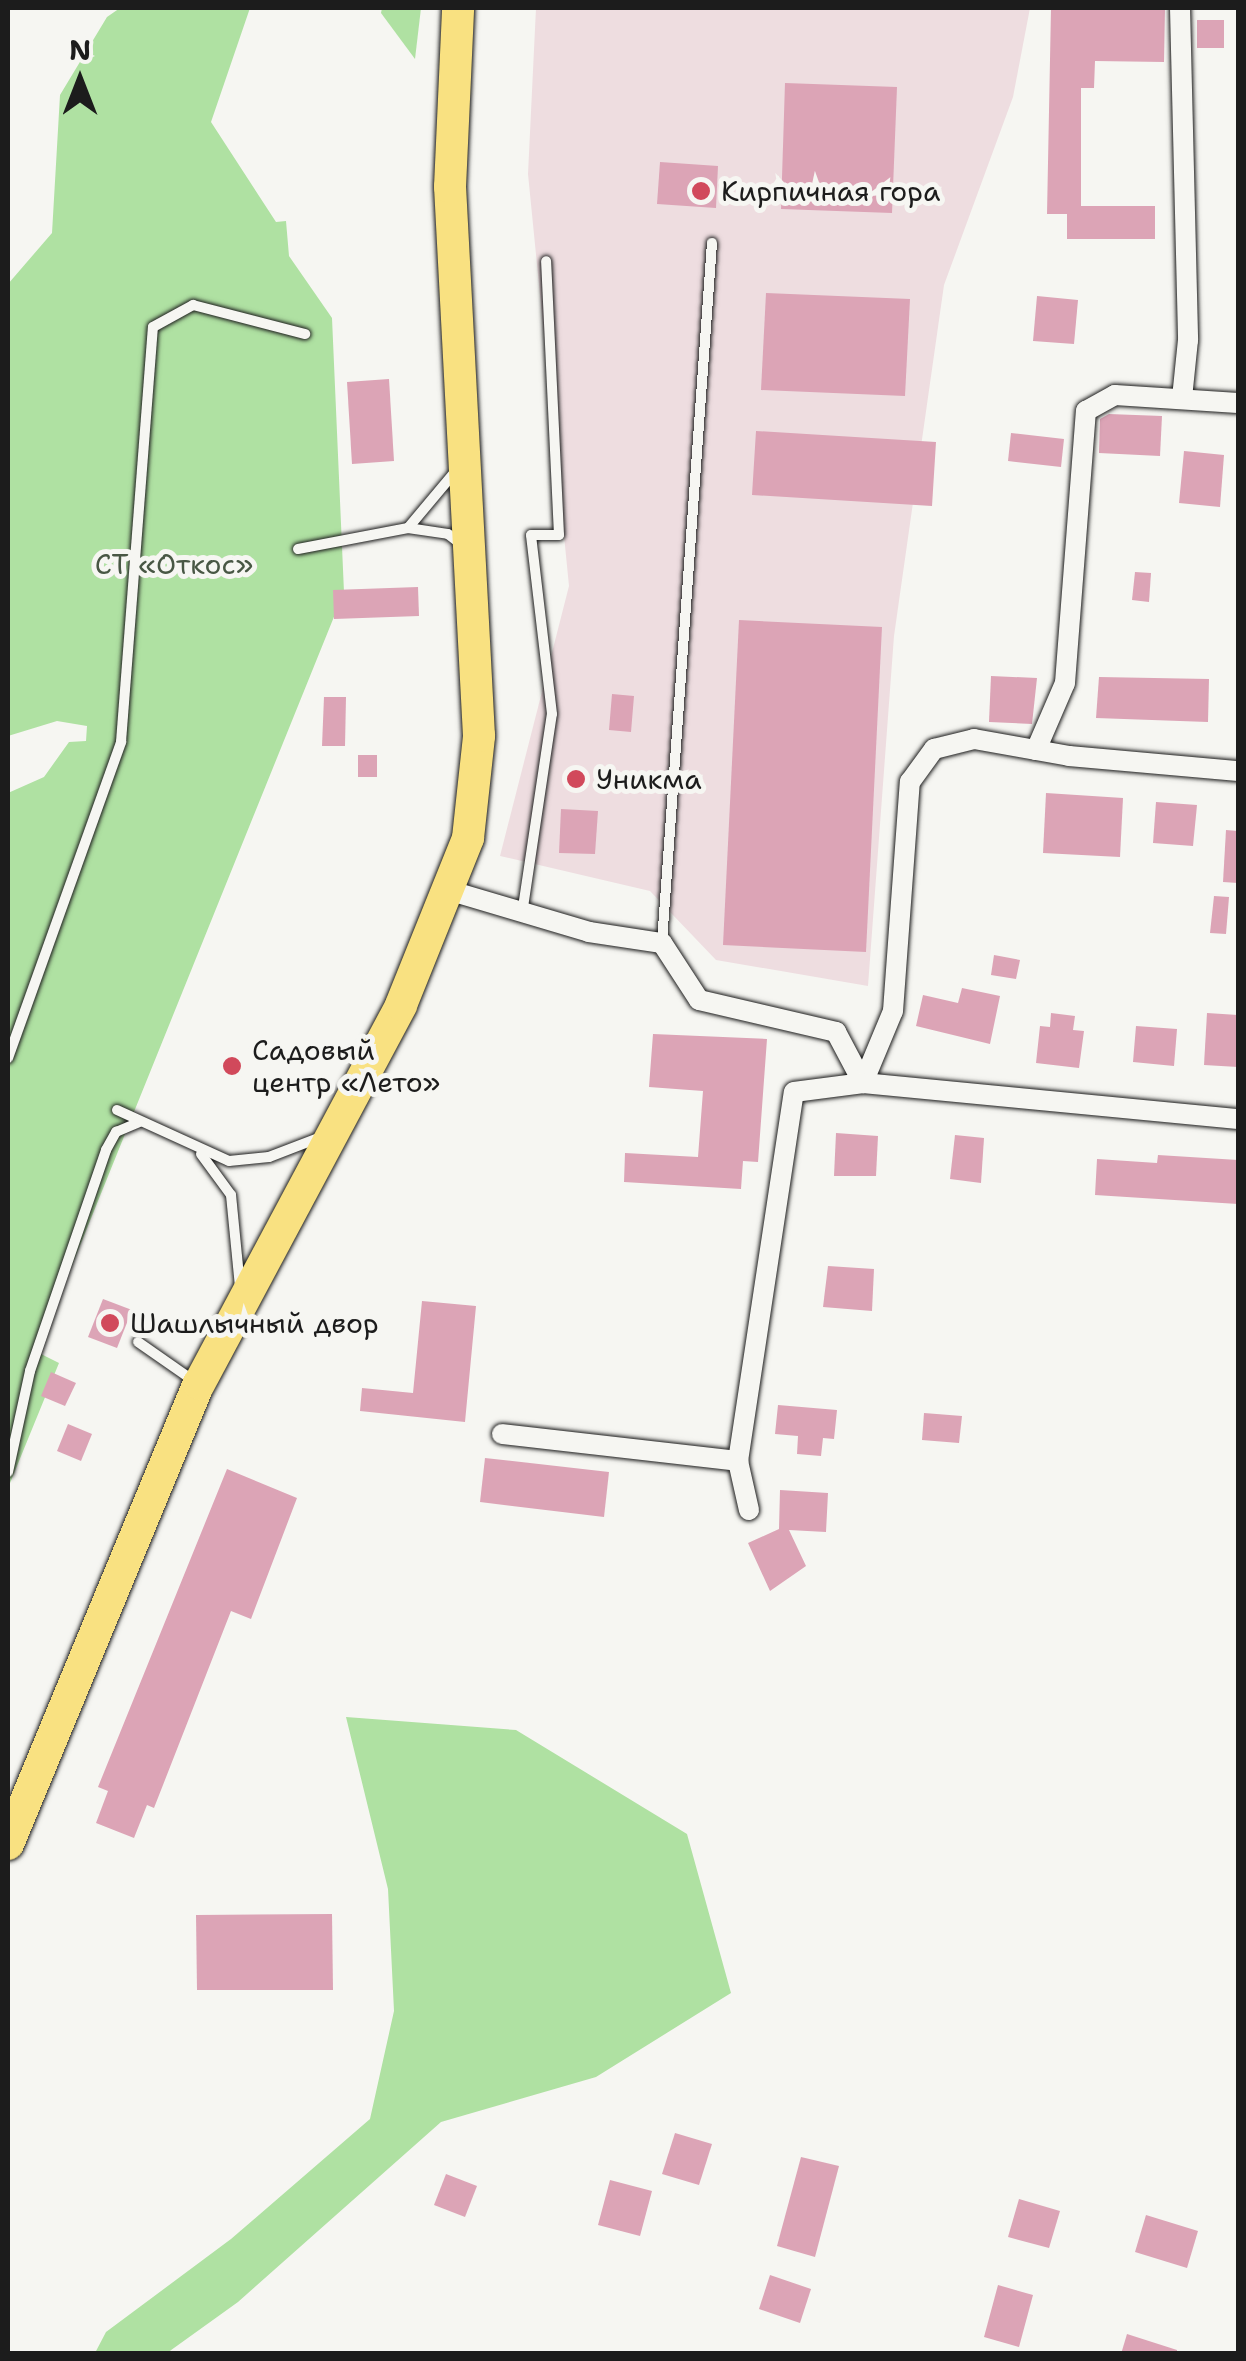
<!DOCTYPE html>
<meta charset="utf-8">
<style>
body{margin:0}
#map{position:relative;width:1246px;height:2361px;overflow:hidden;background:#f6f6f2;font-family:"Shantell Sans",sans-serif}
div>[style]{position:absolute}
.built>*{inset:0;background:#eedde0}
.green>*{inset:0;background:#afe1a2}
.building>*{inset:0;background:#dca4b6}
.roads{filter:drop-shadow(0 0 2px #1c1c1c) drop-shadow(0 0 2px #1c1c1c)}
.lane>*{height:10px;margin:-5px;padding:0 5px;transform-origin:5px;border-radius:5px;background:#f6f6f2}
.street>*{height:20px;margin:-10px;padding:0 10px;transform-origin:10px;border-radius:10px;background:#f6f6f2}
.primary>*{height:32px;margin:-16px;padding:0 16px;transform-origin:16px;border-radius:16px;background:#f9e181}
.dots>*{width:28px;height:28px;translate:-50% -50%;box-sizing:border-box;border:5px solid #f6f6f2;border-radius:50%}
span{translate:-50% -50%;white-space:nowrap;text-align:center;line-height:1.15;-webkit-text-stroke:10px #f6f6f2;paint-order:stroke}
.poi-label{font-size:28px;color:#1c1c1c}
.left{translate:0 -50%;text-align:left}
.park-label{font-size:28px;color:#485744}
.frame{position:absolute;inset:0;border:10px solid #1c1c1c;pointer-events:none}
.north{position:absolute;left:30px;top:30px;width:100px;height:100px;-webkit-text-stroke:8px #f6f6f2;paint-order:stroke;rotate:0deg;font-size:28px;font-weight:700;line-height:40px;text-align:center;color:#1c1c1c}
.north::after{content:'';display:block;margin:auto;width:35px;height:45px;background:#1c1c1c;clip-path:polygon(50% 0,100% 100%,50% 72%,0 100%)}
</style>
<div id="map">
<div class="built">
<i style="clip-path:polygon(536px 8px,1030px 8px,1013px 97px,944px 285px,894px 636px,868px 986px,716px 960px,650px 891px,500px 856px,569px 586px,528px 174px)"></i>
</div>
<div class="green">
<i style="clip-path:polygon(120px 8px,250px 8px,211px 122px,276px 222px,286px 221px,289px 256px,332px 318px,344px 592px,37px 1352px,59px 1363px,8px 1488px,8px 793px,44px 777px,69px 742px,86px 741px,87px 726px,57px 721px,8px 736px,8px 284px,52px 233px,60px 95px,107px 17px)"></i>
<i style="clip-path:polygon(382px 8px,421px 8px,415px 59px,381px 13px)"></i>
<i style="clip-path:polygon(346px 1717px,516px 1730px,687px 1834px,731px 1993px,596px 2077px,441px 2122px,238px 2302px,167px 2353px,95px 2353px,106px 2332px,231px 2239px,370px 2119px,394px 2011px,388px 1889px)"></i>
</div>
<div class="building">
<i style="clip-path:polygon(1051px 8px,1165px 8px,1164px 62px,1095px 61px,1094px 88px,1081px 88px,1081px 206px,1155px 206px,1155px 239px,1067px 239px,1067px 214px,1047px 214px)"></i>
<i style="clip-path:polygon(1197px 20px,1224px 20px,1224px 48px,1197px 48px)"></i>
<i style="clip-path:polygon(785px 83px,897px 87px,892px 213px,781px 209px)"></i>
<i style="clip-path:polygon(660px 162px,718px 166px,716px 208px,657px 204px)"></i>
<i style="clip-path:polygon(766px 293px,910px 299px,905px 396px,761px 390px)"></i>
<i style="clip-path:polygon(1037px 296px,1078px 300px,1074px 344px,1033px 341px)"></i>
<i style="clip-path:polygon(389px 379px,394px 461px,352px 464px,347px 382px)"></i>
<i style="clip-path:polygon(1109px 414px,1162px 416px,1160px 456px,1099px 453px,1100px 419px)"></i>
<i style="clip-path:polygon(756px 431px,936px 442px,932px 506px,752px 495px)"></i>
<i style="clip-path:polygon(1011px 433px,1064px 439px,1061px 467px,1008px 461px)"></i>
<i style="clip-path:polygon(1184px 451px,1224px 455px,1220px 507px,1179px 503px)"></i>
<i style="clip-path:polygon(1135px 572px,1151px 573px,1149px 602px,1132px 600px)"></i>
<i style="clip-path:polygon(418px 587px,419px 616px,334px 619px,333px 590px)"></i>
<i style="clip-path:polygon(739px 620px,882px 627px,866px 952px,723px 945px)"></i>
<i style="clip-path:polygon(991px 676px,1037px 678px,1032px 724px,989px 722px)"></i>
<i style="clip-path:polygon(1099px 677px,1209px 679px,1208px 722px,1096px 718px)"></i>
<i style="clip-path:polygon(612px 694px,634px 696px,631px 732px,609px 730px)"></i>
<i style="clip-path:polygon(324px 697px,346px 697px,345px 746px,322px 746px)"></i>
<i style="clip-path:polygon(358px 755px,377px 755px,377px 777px,358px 777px)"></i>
<i style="clip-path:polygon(1046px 793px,1123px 798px,1120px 857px,1043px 853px)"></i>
<i style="clip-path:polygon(1156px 802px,1197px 805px,1193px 846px,1153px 843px)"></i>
<i style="clip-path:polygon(561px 809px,598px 811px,595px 854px,559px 853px)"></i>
<i style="clip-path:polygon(1226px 830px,1238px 831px,1238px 883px,1223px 882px)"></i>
<i style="clip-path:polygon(1214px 896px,1229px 897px,1226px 934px,1210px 933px)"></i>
<i style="clip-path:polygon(994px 955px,1020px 960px,1016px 979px,991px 975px)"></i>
<i style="clip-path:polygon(962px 988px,1000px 996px,990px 1044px,916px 1026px,923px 995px,958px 1003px)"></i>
<i style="clip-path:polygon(1051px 1013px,1075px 1016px,1073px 1030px,1084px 1031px,1079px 1068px,1036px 1063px,1040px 1026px,1050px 1027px)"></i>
<i style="clip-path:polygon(1207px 1013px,1238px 1015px,1238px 1067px,1204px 1065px)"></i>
<i style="clip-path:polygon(1136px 1026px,1177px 1029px,1174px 1066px,1133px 1062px)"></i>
<i style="clip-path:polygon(653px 1034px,767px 1039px,758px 1162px,743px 1161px,741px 1189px,624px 1182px,625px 1153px,698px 1157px,703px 1091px,649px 1087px)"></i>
<i style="clip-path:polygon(836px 1133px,878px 1136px,876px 1176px,834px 1176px)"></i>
<i style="clip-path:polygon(955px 1135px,984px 1138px,981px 1183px,950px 1179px)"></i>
<i style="clip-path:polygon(1158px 1155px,1238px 1160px,1238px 1204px,1095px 1195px,1097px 1159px,1157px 1163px)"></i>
<i style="clip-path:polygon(828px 1266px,874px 1269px,872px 1311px,823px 1307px)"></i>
<i style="clip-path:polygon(103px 1299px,132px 1310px,117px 1348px,88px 1337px)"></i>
<i style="clip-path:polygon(422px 1301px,476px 1306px,465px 1422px,360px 1411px,362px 1388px,413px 1393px)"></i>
<i style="clip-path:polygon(51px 1372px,76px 1383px,65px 1406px,41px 1396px)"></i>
<i style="clip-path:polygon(778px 1405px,837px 1410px,834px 1439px,823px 1438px,821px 1456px,797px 1454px,798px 1436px,775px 1434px)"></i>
<i style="clip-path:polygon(924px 1413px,962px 1416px,959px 1443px,922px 1440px)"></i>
<i style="clip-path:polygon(68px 1424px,92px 1434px,81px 1461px,57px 1451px)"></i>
<i style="clip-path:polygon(485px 1458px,609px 1472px,604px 1517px,480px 1502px)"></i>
<i style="clip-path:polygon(227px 1469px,297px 1498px,251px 1619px,231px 1611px,154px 1808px,147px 1805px,134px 1838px,96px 1823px,108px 1791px,98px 1787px)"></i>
<i style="clip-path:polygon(780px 1490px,828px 1493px,826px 1532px,789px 1530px,806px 1566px,770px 1591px,748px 1543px,779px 1529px)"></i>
<i style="clip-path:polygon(332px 1914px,333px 1990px,197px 1990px,196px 1915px)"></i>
<i style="clip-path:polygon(675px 2133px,712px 2144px,699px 2185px,662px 2174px)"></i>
<i style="clip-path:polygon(801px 2157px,839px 2166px,815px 2257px,777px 2246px)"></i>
<i style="clip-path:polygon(446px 2174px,477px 2186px,465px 2217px,434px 2205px)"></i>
<i style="clip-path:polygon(610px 2180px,652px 2191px,640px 2236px,598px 2225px)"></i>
<i style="clip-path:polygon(1019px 2199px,1060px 2211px,1049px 2248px,1008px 2237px)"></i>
<i style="clip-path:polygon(1146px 2215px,1198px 2231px,1187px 2268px,1135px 2252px)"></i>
<i style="clip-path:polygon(770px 2275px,811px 2289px,800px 2323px,759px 2309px)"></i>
<i style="clip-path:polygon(998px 2285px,1033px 2295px,1019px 2347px,984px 2337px)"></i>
<i style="clip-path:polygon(1127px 2334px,1177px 2350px,1177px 2354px,1121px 2354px)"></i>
</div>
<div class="roads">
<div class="lane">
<i style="left:408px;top:528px;width:73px;rotate:-50deg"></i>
<i style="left:298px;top:549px;width:112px;rotate:-10.8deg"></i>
<i style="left:408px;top:528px;width:40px;rotate:8.5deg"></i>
<i style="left:448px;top:534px;width:16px;rotate:38deg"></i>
<i style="left:522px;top:914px;width:202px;rotate:-81.5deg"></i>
<i style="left:552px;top:714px;width:180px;rotate:-96.7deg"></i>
<i style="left:531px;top:535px;width:28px"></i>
<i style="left:559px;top:535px;width:274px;rotate:-92.7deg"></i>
<i style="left:662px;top:942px;width:701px;rotate:-85.91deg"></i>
<i style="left:8px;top:1058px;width:336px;rotate:-70.3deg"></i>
<i style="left:121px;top:742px;width:416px;rotate:-85.6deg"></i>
<i style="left:153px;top:327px;width:46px;rotate:-28.8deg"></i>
<i style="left:193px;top:305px;width:116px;rotate:14.5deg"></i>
<i style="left:117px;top:1110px;width:123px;rotate:24.5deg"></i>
<i style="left:229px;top:1161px;width:40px;rotate:-5.7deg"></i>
<i style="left:269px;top:1157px;width:56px;rotate:-21deg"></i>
<i style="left:201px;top:1154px;width:51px;rotate:53.8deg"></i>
<i style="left:231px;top:1195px;width:91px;rotate:84.4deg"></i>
<i style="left:138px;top:1342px;width:68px;rotate:34.9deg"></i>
<i style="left:8px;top:1472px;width:103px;rotate:-77.7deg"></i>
<i style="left:30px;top:1371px;width:234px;rotate:-71deg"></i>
<i style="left:106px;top:1150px;width:21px;rotate:-61deg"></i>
<i style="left:116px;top:1132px;width:25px;rotate:-23deg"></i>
</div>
<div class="street">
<i style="left:1180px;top:8px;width:332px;rotate:88.6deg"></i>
<i style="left:1188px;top:340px;width:58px;rotate:95.9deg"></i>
<i style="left:1036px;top:750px;width:73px;rotate:-66.6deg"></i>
<i style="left:1065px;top:683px;width:273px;rotate:-85.6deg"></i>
<i style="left:1086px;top:411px;width:33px;rotate:-29deg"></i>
<i style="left:1115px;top:395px;width:123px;rotate:3.7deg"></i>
<i style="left:451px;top:891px;width:144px;rotate:16.5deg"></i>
<i style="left:589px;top:932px;width:74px;rotate:8.6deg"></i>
<i style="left:662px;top:943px;width:68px;rotate:57deg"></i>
<i style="left:699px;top:1000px;width:141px;rotate:13.1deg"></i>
<i style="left:836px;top:1032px;width:58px;rotate:62.1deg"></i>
<i style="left:863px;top:1083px;width:78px;rotate:-67.4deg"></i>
<i style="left:893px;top:1011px;width:230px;rotate:-85.8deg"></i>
<i style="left:910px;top:782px;width:41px;rotate:-54deg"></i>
<i style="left:934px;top:749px;width:41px;rotate:-14deg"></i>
<i style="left:974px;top:739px;width:97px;rotate:10.1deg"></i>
<i style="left:1069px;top:756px;width:170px;rotate:5.1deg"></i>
<i style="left:502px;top:1434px;width:238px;rotate:6.5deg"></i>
<i style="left:749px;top:1510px;width:50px;rotate:-102.7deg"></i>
<i style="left:738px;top:1461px;width:373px;rotate:-81.4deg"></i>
<i style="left:794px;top:1092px;width:70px;rotate:-7.4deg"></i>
<i style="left:863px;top:1083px;width:377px;rotate:5.5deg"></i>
</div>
<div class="primary">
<i style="left:8px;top:1844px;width:498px;rotate:-67.5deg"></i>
<i style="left:199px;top:1384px;width:429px;rotate:-61.9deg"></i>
<i style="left:401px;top:1005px;width:180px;rotate:-68.1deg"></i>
<i style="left:468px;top:838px;width:103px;rotate:-83.8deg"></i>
<i style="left:479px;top:736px;width:550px;rotate:-93.02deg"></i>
<i style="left:450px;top:187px;width:179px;rotate:-87.4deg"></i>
</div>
</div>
<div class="dots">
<i style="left:701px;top:191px;background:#d1495b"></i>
<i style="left:576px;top:779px;background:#d1495b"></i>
<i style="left:232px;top:1066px;background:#d1495b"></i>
<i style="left:110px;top:1323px;background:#d1495b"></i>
</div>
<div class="poi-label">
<span class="left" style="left:721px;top:191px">Кирпичная гора</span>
<span class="left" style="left:596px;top:779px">Уникма</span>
<span class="left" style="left:252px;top:1066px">Садовый<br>центр «Лето»</span>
<span class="left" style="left:130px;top:1323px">Шашлычный двор</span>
</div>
<div class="park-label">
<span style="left:174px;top:564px">СТ «Откос»</span>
</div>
<div class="frame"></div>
<div class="north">N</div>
</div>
